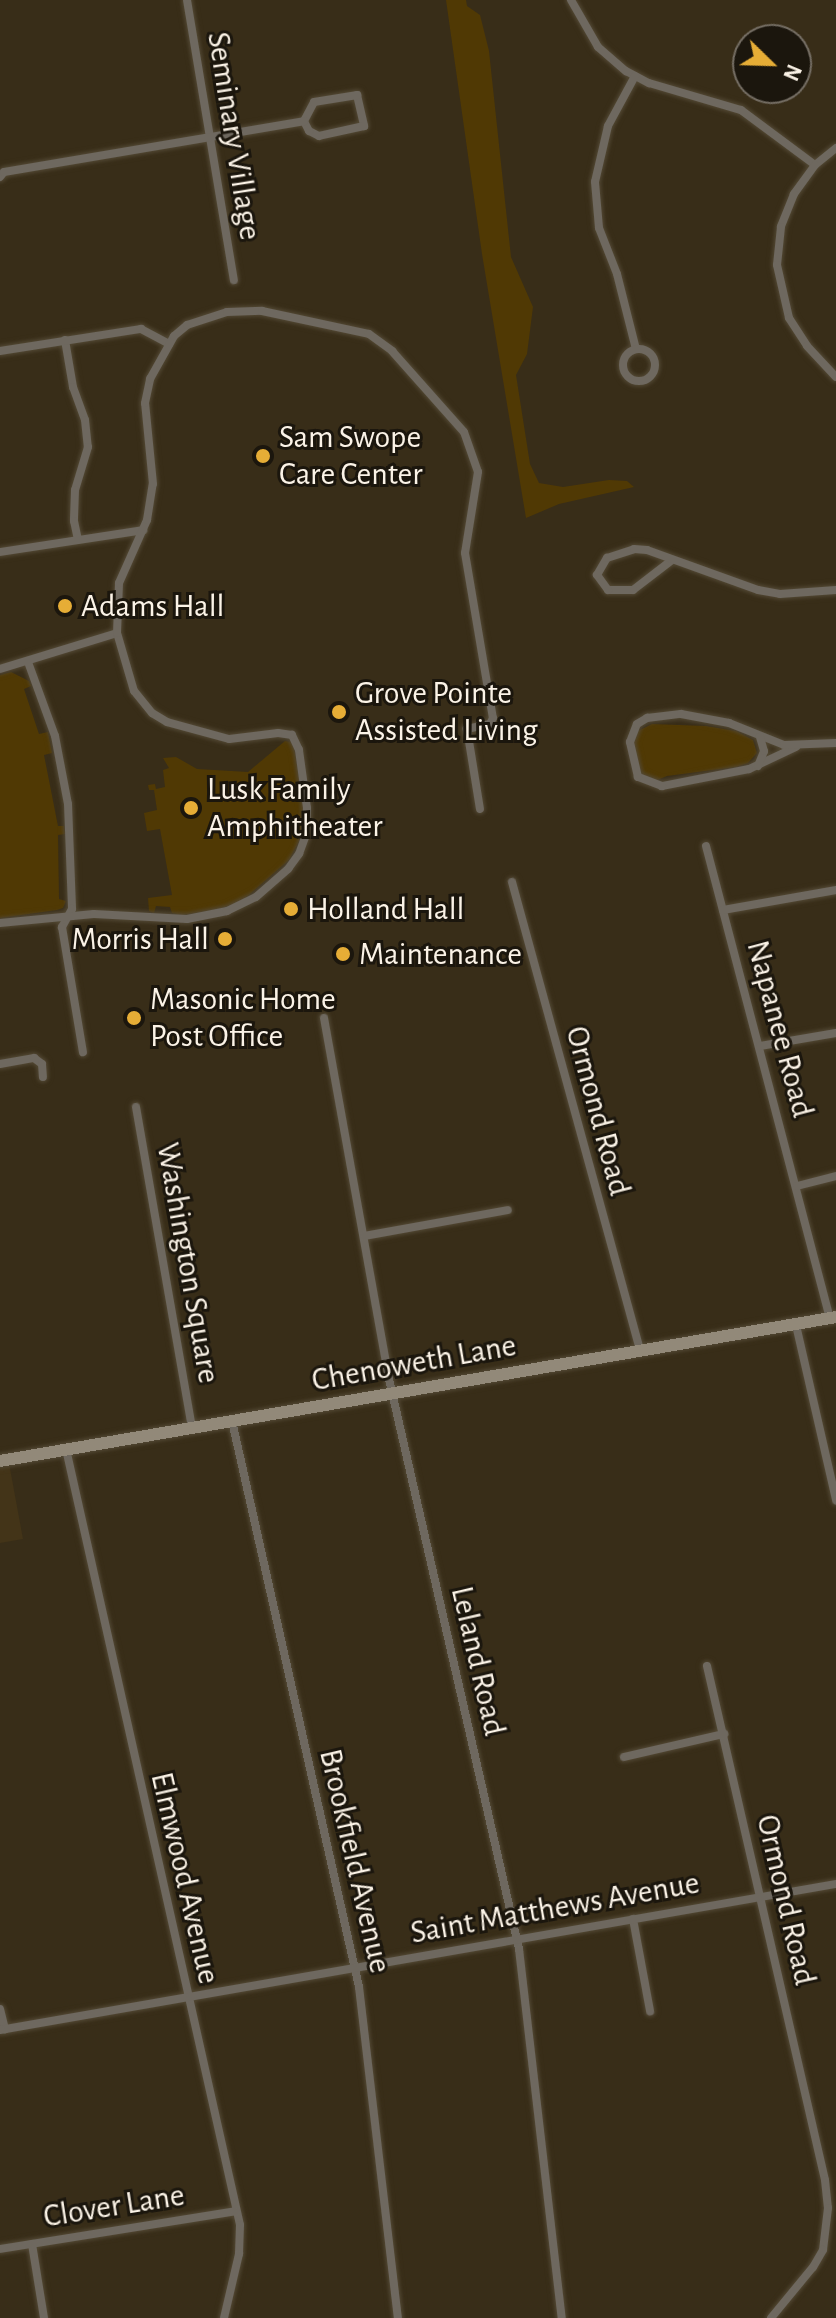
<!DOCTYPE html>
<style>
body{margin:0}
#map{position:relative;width:836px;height:2318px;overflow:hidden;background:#382d18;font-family:"Alegreya Sans",sans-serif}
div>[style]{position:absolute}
.built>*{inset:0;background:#433418}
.green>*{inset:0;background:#503904}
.roads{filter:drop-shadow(0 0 2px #534935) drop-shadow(0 0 2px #534935)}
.minor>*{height:8px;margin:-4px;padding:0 4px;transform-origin:4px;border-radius:4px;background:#6e685f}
.minor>.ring{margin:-4px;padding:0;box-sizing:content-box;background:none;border:8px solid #6e685f;border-radius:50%}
.secondary>*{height:12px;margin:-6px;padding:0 6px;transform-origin:6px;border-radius:6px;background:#928979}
.dots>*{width:22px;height:22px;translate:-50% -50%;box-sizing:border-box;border:4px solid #1b160d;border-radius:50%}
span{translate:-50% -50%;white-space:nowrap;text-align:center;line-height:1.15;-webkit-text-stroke:6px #1b160d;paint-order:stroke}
.street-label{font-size:32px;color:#fbf3e7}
.poi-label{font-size:32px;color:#fbf3e7}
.left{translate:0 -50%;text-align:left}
.right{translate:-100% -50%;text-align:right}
.north{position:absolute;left:732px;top:24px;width:80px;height:80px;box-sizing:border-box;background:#1b160d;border:2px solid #756e64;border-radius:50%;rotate:113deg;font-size:22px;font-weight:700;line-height:32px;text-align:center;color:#fbf3e7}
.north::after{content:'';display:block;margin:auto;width:28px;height:36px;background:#e6ad36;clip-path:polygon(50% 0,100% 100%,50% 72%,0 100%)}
</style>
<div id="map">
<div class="built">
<i style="clip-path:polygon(9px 1463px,23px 1539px,0 1543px,0 1465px)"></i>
</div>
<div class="green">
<i style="clip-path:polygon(446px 0,466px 0,467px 6px,480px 15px,489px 51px,511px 257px,533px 307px,527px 354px,516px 375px,530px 464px,539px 483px,563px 487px,609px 480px,627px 481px,634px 487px,559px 504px,526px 518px,482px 254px)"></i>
<i style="clip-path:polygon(11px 672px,29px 681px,31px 686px,24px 689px,39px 734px,48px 732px,52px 753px,44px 755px,58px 826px,64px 826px,65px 834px,58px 835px,59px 899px,66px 901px,63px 908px,57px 910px,0 918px,0 675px)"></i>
<i style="clip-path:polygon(652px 724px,706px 726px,736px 731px,753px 740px,757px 753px,748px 763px,736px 767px,667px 776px,655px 781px,642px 775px,637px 768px,633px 744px,638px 731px)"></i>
<i style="clip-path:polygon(285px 741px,291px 742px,294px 748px,304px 808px,299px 841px,289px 860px,242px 901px,219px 909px,182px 915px,172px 913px,170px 907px,156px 906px,154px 913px,149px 911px,148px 898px,172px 895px,160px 829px,147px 831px,144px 813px,157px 810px,154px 790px,149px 790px,148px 785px,155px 784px,156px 789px,165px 787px,163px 770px,169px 768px,163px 758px,176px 757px,197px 769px,248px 772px)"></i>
</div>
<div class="roads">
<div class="minor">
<i style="left:187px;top:0;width:284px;rotate:80.5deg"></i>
<i style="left:571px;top:0;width:54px;rotate:60.1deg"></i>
<i style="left:598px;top:47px;width:37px;rotate:41deg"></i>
<i style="left:626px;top:71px;width:26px;rotate:28deg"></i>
<i style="left:649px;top:83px;width:96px;rotate:16.4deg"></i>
<i style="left:741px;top:110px;width:92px;rotate:36.6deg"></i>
<i style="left:635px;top:76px;width:57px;rotate:118.4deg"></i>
<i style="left:608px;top:126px;width:57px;rotate:103.1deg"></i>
<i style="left:595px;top:182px;width:46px;rotate:85deg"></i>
<i style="left:599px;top:228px;width:49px;rotate:68.6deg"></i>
<i style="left:617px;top:274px;width:77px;rotate:75.8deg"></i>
<i style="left:357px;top:95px;width:32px;rotate:77deg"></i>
<i style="left:364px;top:126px;width:46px;rotate:167.5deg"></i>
<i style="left:319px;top:136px;width:11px;rotate:-153deg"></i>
<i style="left:309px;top:131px;width:11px;rotate:-117deg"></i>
<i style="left:304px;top:121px;width:21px;rotate:-62deg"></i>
<i style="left:314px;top:102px;width:44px;rotate:-9.2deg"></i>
<i style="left:836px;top:148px;width:27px;rotate:141deg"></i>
<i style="left:815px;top:165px;width:36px;rotate:126deg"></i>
<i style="left:794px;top:194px;width:35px;rotate:112deg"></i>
<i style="left:781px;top:227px;width:38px;rotate:96deg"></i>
<i style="left:777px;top:265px;width:54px;rotate:77.2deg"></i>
<i style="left:789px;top:318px;width:33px;rotate:57deg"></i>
<i style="left:807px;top:346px;width:42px;rotate:46.9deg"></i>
<i style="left:0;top:177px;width:6px;rotate:-51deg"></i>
<i style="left:4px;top:172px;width:304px;rotate:-9.6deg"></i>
<i style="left:65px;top:340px;width:48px;rotate:80.3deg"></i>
<i style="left:73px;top:387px;width:35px;rotate:70deg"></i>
<i style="left:85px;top:420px;width:27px;rotate:84deg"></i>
<i style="left:88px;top:447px;width:45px;rotate:106.8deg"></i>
<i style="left:75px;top:490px;width:31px;rotate:92deg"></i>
<i style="left:74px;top:521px;width:19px;rotate:78deg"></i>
<i class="ring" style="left:623px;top:349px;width:24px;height:24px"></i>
<i style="left:0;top:351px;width:143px;rotate:-8.9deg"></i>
<i style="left:141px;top:329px;width:32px;rotate:28deg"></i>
<i style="left:0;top:552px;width:145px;rotate:-8.7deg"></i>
<i style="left:672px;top:560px;width:49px;rotate:142.4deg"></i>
<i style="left:633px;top:590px;width:25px;rotate:180deg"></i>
<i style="left:608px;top:590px;width:19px;rotate:-126deg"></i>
<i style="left:597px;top:575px;width:20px;rotate:-60deg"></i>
<i style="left:607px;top:558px;width:28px;rotate:-18deg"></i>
<i style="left:634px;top:549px;width:13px;rotate:4deg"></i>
<i style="left:647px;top:550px;width:118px;rotate:19.8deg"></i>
<i style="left:758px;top:590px;width:22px;rotate:10deg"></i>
<i style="left:780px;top:594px;width:56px;rotate:-4.1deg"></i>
<i style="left:28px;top:662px;width:79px;rotate:70deg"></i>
<i style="left:55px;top:736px;width:69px;rotate:79.2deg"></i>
<i style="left:68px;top:804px;width:105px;rotate:87.8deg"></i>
<i style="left:72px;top:909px;width:21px;rotate:119deg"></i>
<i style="left:62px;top:927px;width:127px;rotate:80.5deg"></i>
<i style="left:0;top:669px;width:122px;rotate:-17.1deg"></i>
<i style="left:796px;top:747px;width:52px;rotate:154.9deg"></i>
<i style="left:749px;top:769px;width:89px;rotate:168.9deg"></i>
<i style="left:662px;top:786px;width:26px;rotate:-159deg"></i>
<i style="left:638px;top:777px;width:36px;rotate:-103deg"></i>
<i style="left:630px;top:742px;width:19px;rotate:-69deg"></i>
<i style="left:637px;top:724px;width:12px;rotate:-31deg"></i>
<i style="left:647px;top:718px;width:34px;rotate:-7deg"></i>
<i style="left:681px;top:714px;width:49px;rotate:10.6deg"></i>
<i style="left:729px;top:723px;width:59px;rotate:21.8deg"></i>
<i style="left:784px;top:745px;width:52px;rotate:-2.2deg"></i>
<i style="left:758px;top:766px;width:16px;rotate:-68deg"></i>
<i style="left:764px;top:751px;width:15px;rotate:-106deg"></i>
<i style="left:706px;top:846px;width:488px;rotate:75.3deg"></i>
<i style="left:512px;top:882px;width:485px;rotate:74.7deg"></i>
<i style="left:723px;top:910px;width:115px;rotate:-10deg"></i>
<i style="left:0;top:923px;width:94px;rotate:-5.5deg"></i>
<i style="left:94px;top:914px;width:93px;rotate:3.1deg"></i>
<i style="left:187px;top:919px;width:41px;rotate:-11.3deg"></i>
<i style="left:227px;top:911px;width:32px;rotate:-26deg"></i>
<i style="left:256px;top:897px;width:43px;rotate:-41.2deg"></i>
<i style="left:288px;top:869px;width:19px;rotate:-54deg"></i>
<i style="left:299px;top:854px;width:20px;rotate:-70deg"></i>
<i style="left:306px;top:835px;width:27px;rotate:-88deg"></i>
<i style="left:307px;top:808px;width:59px;rotate:-97.9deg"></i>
<i style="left:299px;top:750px;width:17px;rotate:-115deg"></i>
<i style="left:292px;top:735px;width:14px;rotate:-172deg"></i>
<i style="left:278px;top:733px;width:49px;rotate:173deg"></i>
<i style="left:229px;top:739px;width:64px;rotate:-164.7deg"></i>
<i style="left:167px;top:722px;width:17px;rotate:-149deg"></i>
<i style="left:152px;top:713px;width:28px;rotate:-129deg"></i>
<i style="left:134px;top:691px;width:60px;rotate:-106.3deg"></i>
<i style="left:117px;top:633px;width:50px;rotate:-87.7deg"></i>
<i style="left:119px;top:583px;width:69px;rotate:-66deg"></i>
<i style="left:147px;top:520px;width:36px;rotate:-81deg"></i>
<i style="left:153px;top:484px;width:81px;rotate:-95.6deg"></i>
<i style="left:145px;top:403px;width:25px;rotate:-78deg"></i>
<i style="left:150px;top:379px;width:49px;rotate:-60.8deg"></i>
<i style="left:174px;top:336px;width:17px;rotate:-40deg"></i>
<i style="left:187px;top:325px;width:42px;rotate:-18deg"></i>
<i style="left:227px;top:312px;width:35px;rotate:-2deg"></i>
<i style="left:262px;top:311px;width:109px;rotate:12.1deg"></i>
<i style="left:369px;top:334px;width:29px;rotate:36deg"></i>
<i style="left:392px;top:351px;width:108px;rotate:48.4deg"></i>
<i style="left:464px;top:432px;width:42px;rotate:70.7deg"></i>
<i style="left:478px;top:472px;width:82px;rotate:99.1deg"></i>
<i style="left:465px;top:553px;width:167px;rotate:80.4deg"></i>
<i style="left:493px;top:718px;width:7px;rotate:117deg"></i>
<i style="left:490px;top:724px;width:24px;rotate:168deg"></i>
<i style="left:467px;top:729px;width:81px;rotate:80.8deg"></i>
<i style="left:324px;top:1018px;width:367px;rotate:79.8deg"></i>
<i style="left:389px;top:1379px;width:585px;rotate:77.15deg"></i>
<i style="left:519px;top:1949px;width:371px;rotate:83.4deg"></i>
<i style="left:760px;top:1046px;width:77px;rotate:-9.7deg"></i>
<i style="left:0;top:1064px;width:35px;rotate:-10deg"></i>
<i style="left:34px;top:1058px;width:10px;rotate:37deg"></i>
<i style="left:42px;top:1064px;width:13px;rotate:86deg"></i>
<i style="left:136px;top:1107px;width:325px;rotate:80.1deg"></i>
<i style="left:797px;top:1186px;width:40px;rotate:-14.4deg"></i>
<i style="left:364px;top:1236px;width:146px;rotate:-10.2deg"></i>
<i style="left:796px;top:1325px;width:180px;rotate:77.1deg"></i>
<i style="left:232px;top:1421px;width:580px;rotate:77.35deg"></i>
<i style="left:359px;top:1987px;width:333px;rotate:83.3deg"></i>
<i style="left:66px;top:1449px;width:795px;rotate:77.36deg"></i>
<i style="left:240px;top:2225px;width:29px;rotate:92deg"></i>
<i style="left:239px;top:2254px;width:66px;rotate:103.2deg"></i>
<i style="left:707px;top:1666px;width:527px;rotate:77.07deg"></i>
<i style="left:825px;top:2180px;width:28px;rotate:84deg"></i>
<i style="left:828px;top:2208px;width:42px;rotate:96.8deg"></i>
<i style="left:823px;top:2250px;width:20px;rotate:120deg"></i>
<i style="left:813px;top:2267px;width:66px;rotate:129.5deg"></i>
<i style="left:624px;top:1757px;width:103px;rotate:-13deg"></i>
<i style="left:633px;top:1919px;width:94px;rotate:79.5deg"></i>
<i style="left:0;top:2009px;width:21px;rotate:76deg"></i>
<i style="left:0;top:2030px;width:849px;rotate:-9.91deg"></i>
<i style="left:32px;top:2244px;width:75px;rotate:80.8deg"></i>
<i style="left:0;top:2249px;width:239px;rotate:-9.1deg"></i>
</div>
<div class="secondary">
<i style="left:0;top:1461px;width:848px;rotate:-9.77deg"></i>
</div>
</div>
<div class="dots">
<i style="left:263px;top:456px;background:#e6ad36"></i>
<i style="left:65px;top:606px;background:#e6ad36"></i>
<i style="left:339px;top:712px;background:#e6ad36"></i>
<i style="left:191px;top:808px;background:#e6ad36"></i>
<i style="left:291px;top:909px;background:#e6ad36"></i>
<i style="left:225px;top:939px;background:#e6ad36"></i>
<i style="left:343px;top:954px;background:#e6ad36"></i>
<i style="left:134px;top:1018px;background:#e6ad36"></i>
</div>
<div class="street-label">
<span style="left:234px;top:136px;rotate:81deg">Seminary Village</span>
<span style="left:780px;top:1029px;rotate:75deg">Napanee Road</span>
<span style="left:598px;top:1111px;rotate:75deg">Ormond Road</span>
<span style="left:188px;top:1263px;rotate:80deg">Washington Square</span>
<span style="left:414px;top:1363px;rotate:-10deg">Chenoweth Lane</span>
<span style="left:478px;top:1661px;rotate:77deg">Leland Road</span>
<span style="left:355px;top:1861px;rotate:77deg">Brookfield Avenue</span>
<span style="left:185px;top:1878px;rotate:77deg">Elmwood Avenue</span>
<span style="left:786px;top:1900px;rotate:77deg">Ormond Road</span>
<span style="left:555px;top:1908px;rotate:-10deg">Saint Matthews Avenue</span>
<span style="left:114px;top:2206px;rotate:-9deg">Clover Lane</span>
</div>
<div class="poi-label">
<span class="left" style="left:279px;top:456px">Sam Swope<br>Care Center</span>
<span class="left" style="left:81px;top:606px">Adams Hall</span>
<span class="left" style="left:355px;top:712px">Grove Pointe<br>Assisted Living</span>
<span class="left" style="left:207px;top:808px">Lusk Family<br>Amphitheater</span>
<span class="left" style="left:307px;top:909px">Holland Hall</span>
<span class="right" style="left:209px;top:939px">Morris Hall</span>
<span class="left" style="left:359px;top:954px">Maintenance</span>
<span class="left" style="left:150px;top:1018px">Masonic Home<br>Post Office</span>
</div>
<div class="north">N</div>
</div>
